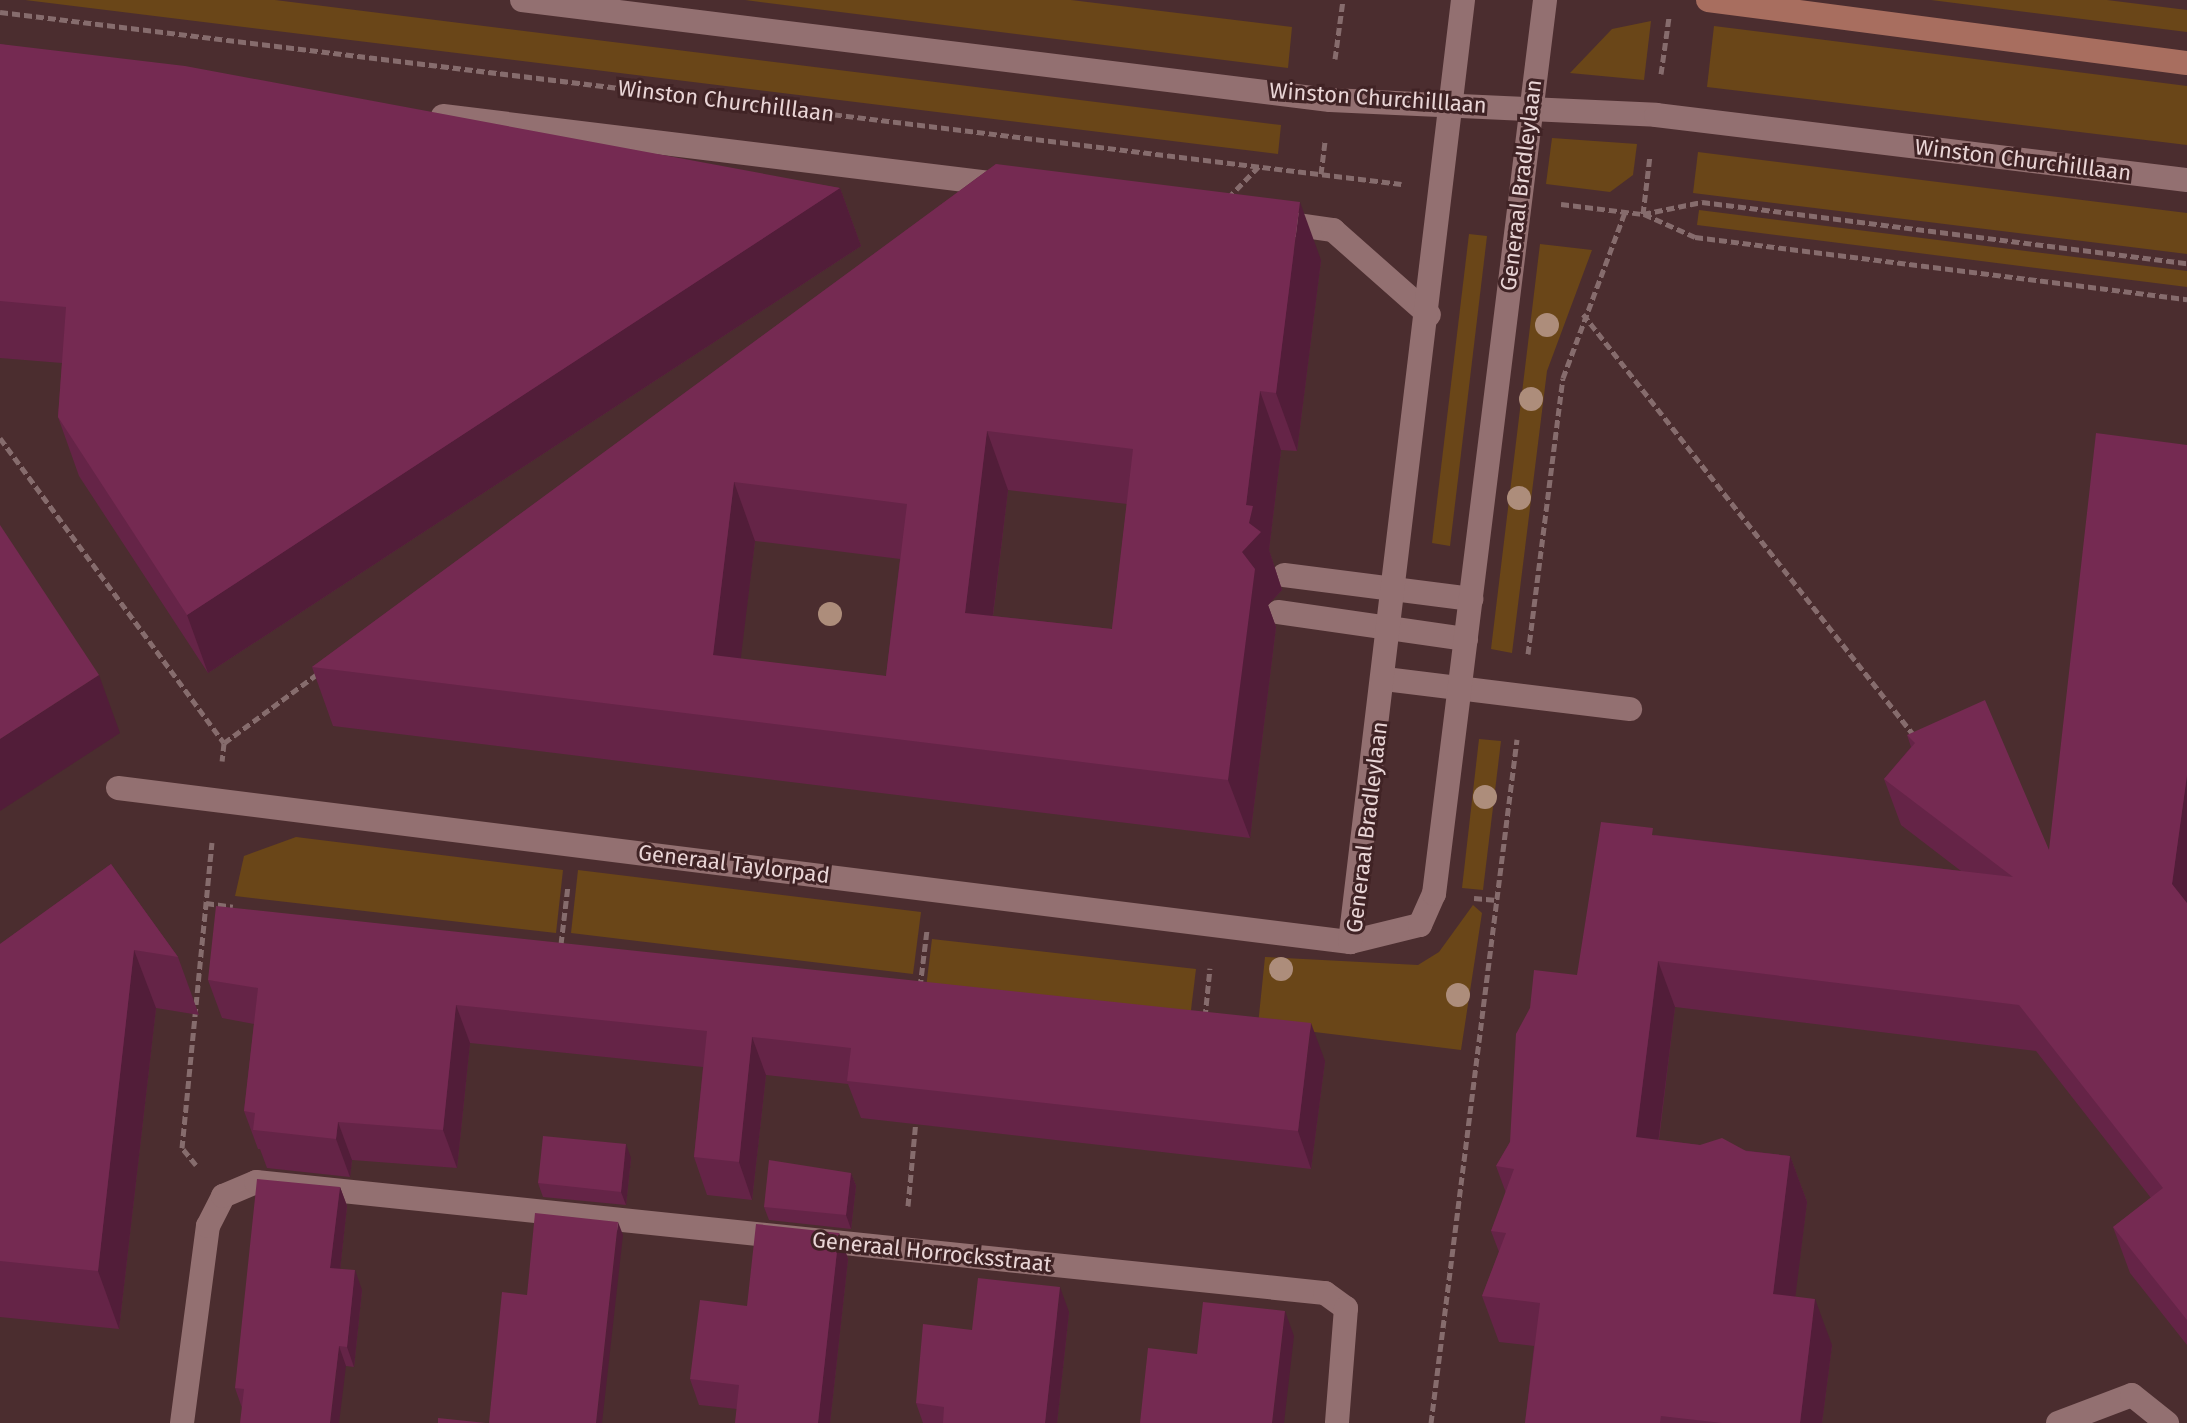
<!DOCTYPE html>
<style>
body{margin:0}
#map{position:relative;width:2187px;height:1423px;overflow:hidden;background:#4b2d2f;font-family:"Fira Sans",sans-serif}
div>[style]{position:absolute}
.green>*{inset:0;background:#6a4618}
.path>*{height:5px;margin-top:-2.5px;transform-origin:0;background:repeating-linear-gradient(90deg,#866c6d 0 8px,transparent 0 12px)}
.service>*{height:24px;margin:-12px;padding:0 12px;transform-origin:12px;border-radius:12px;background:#937071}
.minor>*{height:24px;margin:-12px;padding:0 12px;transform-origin:12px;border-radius:12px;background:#937071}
.secondary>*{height:24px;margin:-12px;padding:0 12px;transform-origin:12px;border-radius:12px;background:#a86e5f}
.trees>*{width:24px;height:24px;margin:-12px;border-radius:50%;background:#ad8d7b}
.wall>*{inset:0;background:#652447}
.shaded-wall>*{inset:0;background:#521d39}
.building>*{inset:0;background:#752a52}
span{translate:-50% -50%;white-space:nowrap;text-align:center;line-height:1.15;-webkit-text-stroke:6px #402325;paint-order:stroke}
.street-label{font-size:22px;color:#e9d5d6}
</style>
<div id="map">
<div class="green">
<i style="clip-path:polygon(25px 0,275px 0,1281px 125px,1278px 154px)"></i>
<i style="clip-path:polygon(745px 0,1071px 0,1292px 27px,1288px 68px)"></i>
<i style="clip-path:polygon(1931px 0,2107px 0,2187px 10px,2187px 32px)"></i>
<i style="clip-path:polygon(1651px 21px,1644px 80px,1570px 73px,1612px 29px)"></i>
<i style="clip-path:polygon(1714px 26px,2187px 86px,2187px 145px,1707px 87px)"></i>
<i style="clip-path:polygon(1552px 138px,1637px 144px,1633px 175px,1610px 192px,1546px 184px)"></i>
<i style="clip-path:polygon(1698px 152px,2187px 213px,2187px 254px,1693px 193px)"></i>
<i style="clip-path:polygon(1699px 210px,2187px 271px,2187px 287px,1697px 225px)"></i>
<i style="clip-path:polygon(1469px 234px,1487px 236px,1450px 546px,1432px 543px)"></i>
<i style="clip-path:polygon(1540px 244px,1592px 250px,1547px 371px,1512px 653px,1491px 649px)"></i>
<i style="clip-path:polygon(1479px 739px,1501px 741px,1483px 890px,1462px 888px)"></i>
<i style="clip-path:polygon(296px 837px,563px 870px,556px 933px,235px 896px,244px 856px)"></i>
<i style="clip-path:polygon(578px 870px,921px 912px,913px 974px,571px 933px)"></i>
<i style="clip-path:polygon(1473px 905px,1482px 913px,1461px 1050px,1258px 1025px,1265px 957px,1418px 965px,1439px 952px)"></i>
<i style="clip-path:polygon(932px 939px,1196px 969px,1190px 1018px,926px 988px)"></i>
</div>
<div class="path">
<i style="left:0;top:12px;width:1412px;rotate:7deg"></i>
<i style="left:1335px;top:59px;width:60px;rotate:-82.3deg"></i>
<i style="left:1661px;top:74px;width:58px;rotate:-82deg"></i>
<i style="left:1321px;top:174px;width:34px;rotate:-83deg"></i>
<i style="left:1228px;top:198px;width:45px;rotate:-45.9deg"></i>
<i style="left:1561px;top:204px;width:83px;rotate:7deg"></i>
<i style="left:1643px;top:214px;width:60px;rotate:-11.5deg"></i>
<i style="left:1702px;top:202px;width:489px;rotate:7.2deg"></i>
<i style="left:1643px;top:214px;width:59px;rotate:-83.2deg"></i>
<i style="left:1644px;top:214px;width:56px;rotate:24.3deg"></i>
<i style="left:1695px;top:237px;width:496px;rotate:7.2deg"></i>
<i style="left:1583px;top:314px;width:539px;rotate:51.85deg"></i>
<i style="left:0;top:438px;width:378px;rotate:53.7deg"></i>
<i style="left:224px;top:743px;width:18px;rotate:96deg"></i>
<i style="left:1528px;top:654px;width:278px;rotate:-82.8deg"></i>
<i style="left:1563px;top:378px;width:177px;rotate:-69.5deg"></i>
<i style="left:224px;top:743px;width:119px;rotate:-36.5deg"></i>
<i style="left:1474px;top:898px;width:23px;rotate:5deg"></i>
<i style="left:206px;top:903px;width:27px;rotate:8deg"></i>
<i style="left:561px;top:944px;width:59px;rotate:-83.2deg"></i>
<i style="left:920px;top:987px;width:57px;rotate:-83deg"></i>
<i style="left:1205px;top:1017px;width:49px;rotate:-84.2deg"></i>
<i style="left:196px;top:1165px;width:22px;rotate:-129deg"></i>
<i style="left:182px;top:1148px;width:307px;rotate:-84.4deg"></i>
<i style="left:908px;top:1206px;width:86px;rotate:-84.7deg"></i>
<i style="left:1431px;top:1423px;width:689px;rotate:-82.83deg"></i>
</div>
<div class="service">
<i style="left:522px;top:0;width:814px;rotate:7.06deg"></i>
<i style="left:1330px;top:100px;width:326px;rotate:2.6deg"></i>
<i style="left:1656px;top:115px;width:535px;rotate:6.98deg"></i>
<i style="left:443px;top:116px;width:567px;rotate:6.99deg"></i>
<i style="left:1276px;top:222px;width:58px;rotate:8deg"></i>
<i style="left:1333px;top:230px;width:128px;rotate:41.5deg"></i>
<i style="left:1284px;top:575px;width:189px;rotate:7.3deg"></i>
<i style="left:1278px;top:612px;width:190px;rotate:8.2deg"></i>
<i style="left:1385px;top:679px;width:247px;rotate:7deg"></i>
</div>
<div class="minor">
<i style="left:118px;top:788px;width:1242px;rotate:7.13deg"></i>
<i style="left:1350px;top:942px;width:72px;rotate:-13.7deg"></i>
<i style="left:1420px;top:925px;width:34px;rotate:-66deg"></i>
<i style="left:1434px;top:894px;width:901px;rotate:-82.92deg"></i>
<i style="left:1350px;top:942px;width:949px;rotate:-83.16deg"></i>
<i style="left:182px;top:1423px;width:199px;rotate:-82.5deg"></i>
<i style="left:208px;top:1226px;width:34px;rotate:-63deg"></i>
<i style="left:223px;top:1196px;width:36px;rotate:-23deg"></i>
<i style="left:256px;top:1182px;width:1075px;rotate:5.93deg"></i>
<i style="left:1325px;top:1293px;width:26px;rotate:36deg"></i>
<i style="left:1346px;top:1308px;width:115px;rotate:94.5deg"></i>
<i style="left:2058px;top:1423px;width:79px;rotate:-20.7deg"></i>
<i style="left:2132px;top:1395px;width:45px;rotate:38.7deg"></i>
</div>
<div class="secondary">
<i style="left:1708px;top:0;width:483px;rotate:7.5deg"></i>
</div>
<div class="trees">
<i style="left:1547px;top:325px"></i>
<i style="left:1531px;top:399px"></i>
<i style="left:1519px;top:498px"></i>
<i style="left:830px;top:614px"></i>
<i style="left:1485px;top:797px"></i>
<i style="left:1281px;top:969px"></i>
<i style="left:1458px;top:995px"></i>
</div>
<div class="wall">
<i style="clip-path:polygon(0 44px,840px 188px,861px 246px,208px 673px,79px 476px,58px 417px,62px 363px,0 358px)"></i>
<i style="clip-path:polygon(evenodd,996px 164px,1321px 260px,1297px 451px,1281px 450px,1269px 550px,1282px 590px,1268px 605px,1276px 627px,1250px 838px,333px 726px,312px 667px,996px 164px,1008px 490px,1127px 504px,1112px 629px,993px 616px,1008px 490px,996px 164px,755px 541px,900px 559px,886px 676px,740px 659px,755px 541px)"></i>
<i style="clip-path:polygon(2187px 445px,2187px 1345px,2130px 1273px,2113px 1227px,2151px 1198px,2036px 1051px,1675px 1007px,1659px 1140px,1790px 1156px,1807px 1202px,1795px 1296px,1832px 1345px,1822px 1423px,1525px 1423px,1534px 1346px,1499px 1342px,1482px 1296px,1499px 1252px,1491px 1231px,1506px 1193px,1496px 1166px,1510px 1142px,1577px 975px,1655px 835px,1961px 871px,1901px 825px,1884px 779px,1911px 747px,1907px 735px,2049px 850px)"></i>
<i style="clip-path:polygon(111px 864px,178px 957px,199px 1015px,156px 1008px,119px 1329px,0 1317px,0 944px)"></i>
<i style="clip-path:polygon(208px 980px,1325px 1061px,1311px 1169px,861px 1118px,848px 1084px,766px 1075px,752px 1200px,707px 1195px,694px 1157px,703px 1067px,470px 1043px,457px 1168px,352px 1160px,350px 1177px,267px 1168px,260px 1149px,258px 1149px,244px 1111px,254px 1024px,222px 1018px)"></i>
<i style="clip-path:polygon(631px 1158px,626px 1205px,543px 1197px,538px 1183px)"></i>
<i style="clip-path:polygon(851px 1173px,856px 1186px,851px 1229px,769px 1220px,764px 1207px)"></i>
<i style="clip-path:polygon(340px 1187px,347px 1206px,340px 1269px,362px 1290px,354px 1367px,346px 1366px,242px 1408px,235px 1388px)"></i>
<i style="clip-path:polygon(839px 1233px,848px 1259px,830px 1423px,735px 1423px,737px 1409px,699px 1405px,690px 1379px,747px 1306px)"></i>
<i style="clip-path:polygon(1069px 1312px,1057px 1423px,923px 1423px,916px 1403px,972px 1330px)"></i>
</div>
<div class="shaded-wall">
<i style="clip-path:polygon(840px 188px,861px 246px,208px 673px,187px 615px)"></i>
<i style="clip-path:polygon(1300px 202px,1321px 260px,1297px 451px,1276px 393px)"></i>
<i style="clip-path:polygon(1260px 391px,1281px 450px,1269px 550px,1282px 590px,1268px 605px,1276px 627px,1250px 838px,1228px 780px,1242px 552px,1249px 523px,1246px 505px)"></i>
<i style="clip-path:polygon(987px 431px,1008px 490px,986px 671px,965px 613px)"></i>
<i style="clip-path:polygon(734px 482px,755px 541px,734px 714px,713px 655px)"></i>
<i style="clip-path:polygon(99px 675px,120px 733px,0 811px,0 739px)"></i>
<i style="clip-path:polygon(2187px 775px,2187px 924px,2172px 884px)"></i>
<i style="clip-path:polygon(134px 950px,156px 1008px,119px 1329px,98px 1271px)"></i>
<i style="clip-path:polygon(1658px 961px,1675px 1007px,1653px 1183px,1636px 1137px)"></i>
<i style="clip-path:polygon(456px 1005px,470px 1043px,457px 1168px,443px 1130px)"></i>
<i style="clip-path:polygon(1311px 1023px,1325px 1061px,1311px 1169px,1298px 1131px)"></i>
<i style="clip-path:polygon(752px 1037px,766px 1075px,752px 1200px,739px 1162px)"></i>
<i style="clip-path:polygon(338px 1122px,352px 1160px,350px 1177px,336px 1139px)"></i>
<i style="clip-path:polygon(626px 1144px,631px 1158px,626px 1205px,621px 1192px)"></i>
<i style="clip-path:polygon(1790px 1156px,1807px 1202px,1790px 1340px,1773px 1294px)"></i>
<i style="clip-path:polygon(851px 1173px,856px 1186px,851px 1229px,846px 1215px)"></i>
<i style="clip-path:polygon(340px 1187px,347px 1206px,338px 1288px,330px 1268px)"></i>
<i style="clip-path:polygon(618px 1222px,623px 1235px,602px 1423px,596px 1423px)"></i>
<i style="clip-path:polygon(839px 1233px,848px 1259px,830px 1423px,818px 1423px)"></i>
<i style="clip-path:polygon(355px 1270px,362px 1290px,354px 1367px,347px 1347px)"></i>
<i style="clip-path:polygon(1060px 1287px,1069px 1312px,1057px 1423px,1045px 1423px)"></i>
<i style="clip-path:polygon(1815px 1299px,1832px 1345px,1822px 1423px,1800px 1423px)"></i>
<i style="clip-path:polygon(1285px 1311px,1294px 1336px,1284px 1423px,1272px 1423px)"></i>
<i style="clip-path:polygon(339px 1346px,346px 1366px,339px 1423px,330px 1423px)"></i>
</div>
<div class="building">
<i style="clip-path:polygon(0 44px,185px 66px,840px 188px,187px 615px,58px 417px,66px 307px,0 301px)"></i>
<i style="clip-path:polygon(evenodd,996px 164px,1300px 202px,1276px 393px,1260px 391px,1246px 505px,1253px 506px,1249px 523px,1261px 532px,1242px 552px,1255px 569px,1228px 780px,312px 667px,996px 164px,987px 431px,1133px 449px,1112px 629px,965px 613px,987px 431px,996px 164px,734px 482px,907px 504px,886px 676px,713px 655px,734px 482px)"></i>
<i style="clip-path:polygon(2096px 433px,2187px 445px,2187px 775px,2172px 884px,2187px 903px,2187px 1320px,2113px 1227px,2163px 1188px,2019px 1005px,1658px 961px,1636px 1137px,1700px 1145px,1722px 1138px,1746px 1151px,1790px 1156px,1773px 1294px,1815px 1299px,1800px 1423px,1722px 1423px,1661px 1416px,1660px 1423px,1525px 1423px,1540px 1303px,1482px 1296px,1506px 1233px,1491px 1231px,1514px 1169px,1496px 1166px,1510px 1142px,1516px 1034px,1530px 1008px,1534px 970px,1577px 975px,1601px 822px,1653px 828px,1652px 835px,2013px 877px,1884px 779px,1915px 743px,1907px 735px,1985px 700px,2049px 850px)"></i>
<i style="clip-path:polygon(0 525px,99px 675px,0 739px)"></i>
<i style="clip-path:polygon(111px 864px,178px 957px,134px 950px,98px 1271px,0 1261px,0 944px)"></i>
<i style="clip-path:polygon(216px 906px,1311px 1023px,1298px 1131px,847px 1081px,851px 1048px,752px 1037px,739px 1162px,694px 1157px,707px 1031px,456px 1005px,443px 1130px,338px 1122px,336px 1139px,253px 1130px,255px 1113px,244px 1111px,258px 988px,208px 980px)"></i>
<i style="clip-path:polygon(543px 1136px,626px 1144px,621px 1192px,538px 1183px)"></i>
<i style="clip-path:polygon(769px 1160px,851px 1173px,846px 1215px,764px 1207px)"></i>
<i style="clip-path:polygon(257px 1179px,340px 1187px,330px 1268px,355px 1270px,347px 1347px,339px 1346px,330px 1423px,240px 1423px,244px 1389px,235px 1388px)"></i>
<i style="clip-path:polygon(535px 1213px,618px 1222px,596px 1423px,489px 1423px,502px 1292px,527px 1295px)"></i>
<i style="clip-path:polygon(756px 1224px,839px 1233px,818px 1423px,735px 1423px,739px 1385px,690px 1379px,700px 1300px,747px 1306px)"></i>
<i style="clip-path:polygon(978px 1278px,1060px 1287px,1045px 1423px,943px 1423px,944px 1407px,916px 1403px,923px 1324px,972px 1330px)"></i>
<i style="clip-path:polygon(1203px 1302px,1285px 1311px,1272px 1423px,1140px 1423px,1148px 1348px,1197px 1354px)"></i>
<i style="clip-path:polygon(438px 1418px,486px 1423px,438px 1423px)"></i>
</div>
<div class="street-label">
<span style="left:1378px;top:98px;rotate:4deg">Winston Churchilllaan</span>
<span style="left:726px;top:101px;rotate:7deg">Winston Churchilllaan</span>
<span style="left:2023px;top:160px;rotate:7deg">Winston Churchilllaan</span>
<span style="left:1521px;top:185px;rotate:-83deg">Generaal Bradleylaan</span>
<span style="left:1367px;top:827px;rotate:-83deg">Generaal Bradleylaan</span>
<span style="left:734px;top:864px;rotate:7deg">Generaal Taylorpad</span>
<span style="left:932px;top:1252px;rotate:6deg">Generaal Horrocksstraat</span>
</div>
</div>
